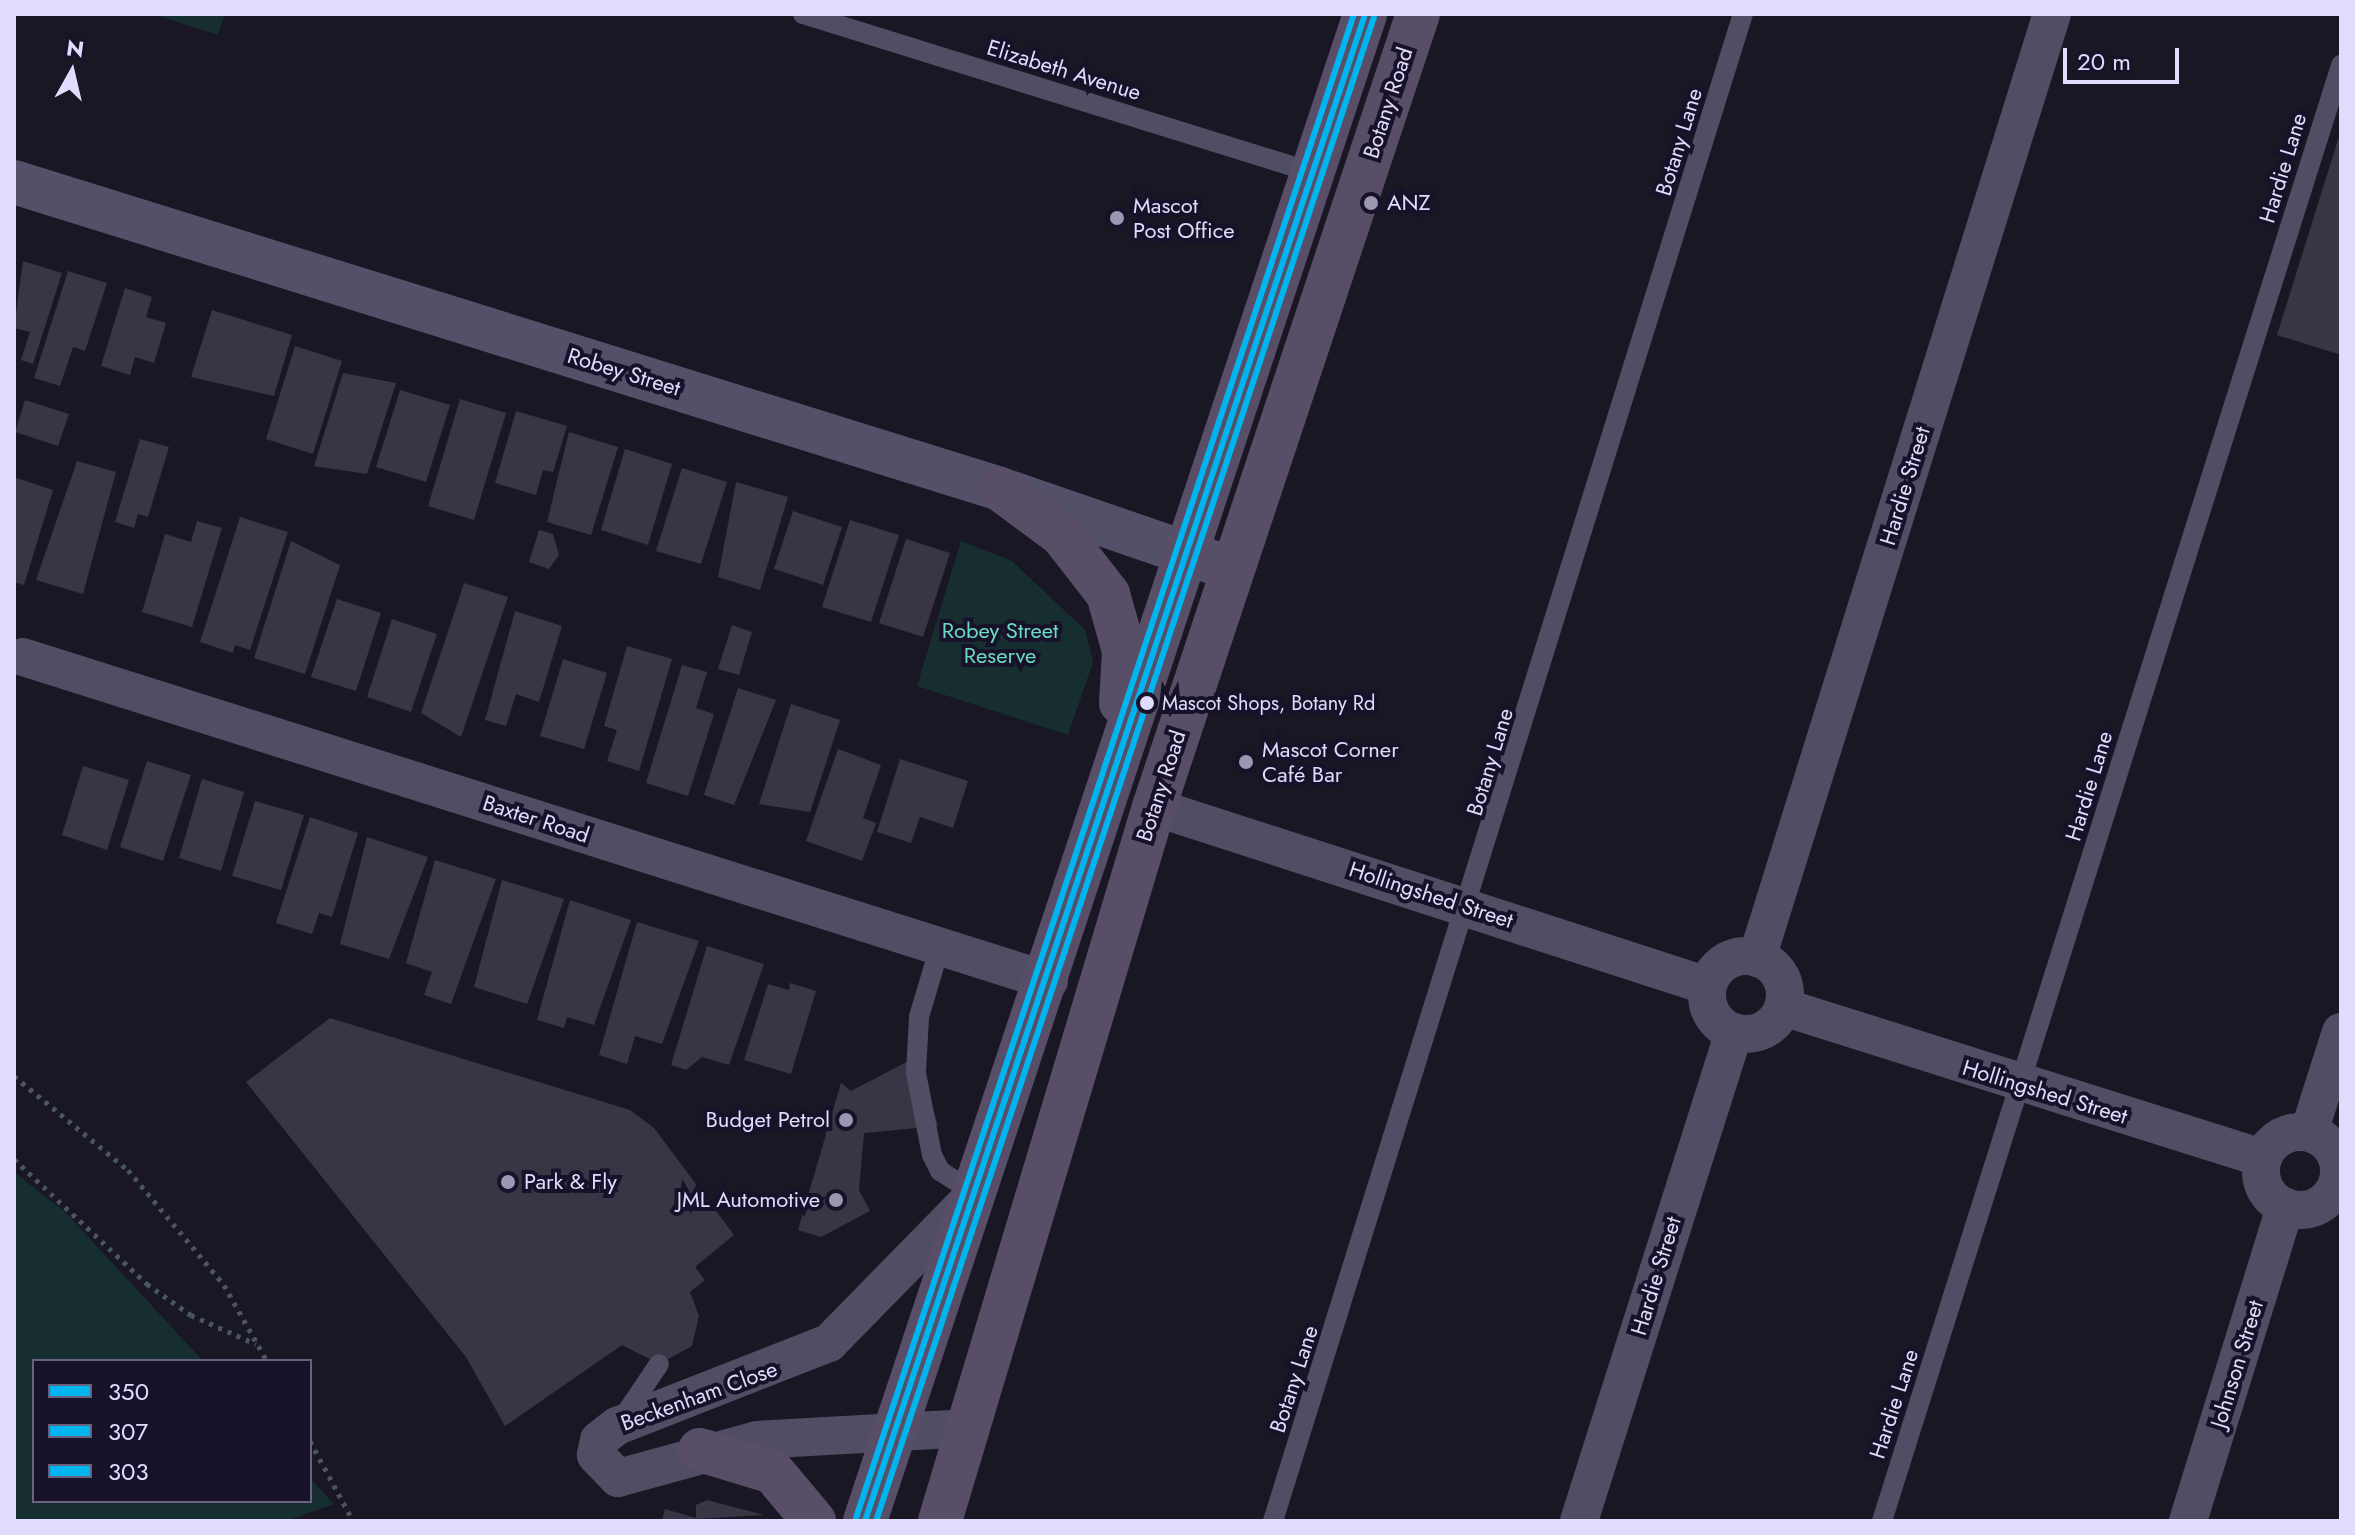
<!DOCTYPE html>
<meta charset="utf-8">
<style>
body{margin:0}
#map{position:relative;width:2355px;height:1535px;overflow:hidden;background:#1a1724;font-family:Jost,sans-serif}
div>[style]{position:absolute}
.green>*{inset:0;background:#162e30}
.building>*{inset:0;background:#3a3545}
.path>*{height:5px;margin-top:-2.5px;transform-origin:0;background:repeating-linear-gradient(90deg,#4a5563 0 4px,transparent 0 10px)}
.lane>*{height:20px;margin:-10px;padding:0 10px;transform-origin:10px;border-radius:10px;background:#504d64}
.street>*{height:38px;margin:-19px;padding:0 19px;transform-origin:19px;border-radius:19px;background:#504d64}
.street>.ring{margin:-19px;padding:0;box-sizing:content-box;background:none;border:38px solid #504d64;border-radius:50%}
.secondary>*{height:44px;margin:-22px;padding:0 22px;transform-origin:22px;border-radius:22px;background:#53506a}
.primary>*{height:44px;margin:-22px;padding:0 22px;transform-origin:22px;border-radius:22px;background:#584e68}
.bus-1>*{height:6px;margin:-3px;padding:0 3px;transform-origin:3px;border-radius:3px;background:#00b5ef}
.bus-2>*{height:6px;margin:-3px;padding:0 3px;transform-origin:3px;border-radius:3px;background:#00b5ef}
.bus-3>*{height:6px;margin:-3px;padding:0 3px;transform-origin:3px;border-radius:3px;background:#00b5ef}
.dots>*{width:22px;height:22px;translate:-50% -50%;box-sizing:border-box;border:4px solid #171229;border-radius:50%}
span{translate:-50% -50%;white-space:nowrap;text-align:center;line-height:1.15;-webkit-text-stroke:8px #171229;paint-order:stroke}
.bus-label{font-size:20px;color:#e1dbfd}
.left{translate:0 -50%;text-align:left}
.street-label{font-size:22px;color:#e1dbfd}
.poi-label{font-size:22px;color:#e1dbfd}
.right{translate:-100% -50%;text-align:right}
.park-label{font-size:22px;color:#6adac5}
.frame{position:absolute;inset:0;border:16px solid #e1dbfd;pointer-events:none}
.legend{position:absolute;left:32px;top:1359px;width:280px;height:144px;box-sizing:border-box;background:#171229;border:2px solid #68627e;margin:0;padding:10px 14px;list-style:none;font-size:24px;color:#e1dbfd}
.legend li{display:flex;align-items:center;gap:16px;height:40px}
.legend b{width:40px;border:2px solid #68627e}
.north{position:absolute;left:32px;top:32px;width:80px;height:80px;-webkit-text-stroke:6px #171229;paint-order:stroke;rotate:8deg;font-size:22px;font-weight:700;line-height:32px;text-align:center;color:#e1dbfd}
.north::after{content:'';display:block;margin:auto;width:28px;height:36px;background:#e1dbfd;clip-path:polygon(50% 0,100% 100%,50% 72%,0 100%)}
.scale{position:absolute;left:2063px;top:48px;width:116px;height:36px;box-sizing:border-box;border:4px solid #e1dbfd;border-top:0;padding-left:10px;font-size:24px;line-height:28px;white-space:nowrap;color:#e1dbfd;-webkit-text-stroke:6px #171229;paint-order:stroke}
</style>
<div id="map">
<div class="green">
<i style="clip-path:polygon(152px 14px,225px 14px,218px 35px)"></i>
<i style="clip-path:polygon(961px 541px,1012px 561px,1085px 630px,1093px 662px,1068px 735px,917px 686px)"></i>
<i style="clip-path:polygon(14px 1172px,65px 1212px,203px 1361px,34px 1361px,34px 1501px,310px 1501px,310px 1478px,334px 1504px,286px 1521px,14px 1521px)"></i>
</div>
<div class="building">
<i style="clip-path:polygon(2341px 130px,2341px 355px,2277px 335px)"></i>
<i style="clip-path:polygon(23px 261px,62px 273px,33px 364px,21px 360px,30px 332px,14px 328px)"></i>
<i style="clip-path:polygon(68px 271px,107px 283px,85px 351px,73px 347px,60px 386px,34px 378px)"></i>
<i style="clip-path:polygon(125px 288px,152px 297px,146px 317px,166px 323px,154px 363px,135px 357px,130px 375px,101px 366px)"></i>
<i style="clip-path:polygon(212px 310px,292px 335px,274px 396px,191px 377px)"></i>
<i style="clip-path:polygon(295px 346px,342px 361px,313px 454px,266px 439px)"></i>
<i style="clip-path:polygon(343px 373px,396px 383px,367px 474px,314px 466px)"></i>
<i style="clip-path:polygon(400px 390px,450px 405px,426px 482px,376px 467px)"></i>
<i style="clip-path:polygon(460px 399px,506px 413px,474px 520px,428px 506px)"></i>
<i style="clip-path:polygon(25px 400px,69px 414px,58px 446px,15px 432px)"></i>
<i style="clip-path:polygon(516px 411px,567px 426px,553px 472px,543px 470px,536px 495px,495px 483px)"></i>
<i style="clip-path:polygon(569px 432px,618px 447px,591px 535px,547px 522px)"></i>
<i style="clip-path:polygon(140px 439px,169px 447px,148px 517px,138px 514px,134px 528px,115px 522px)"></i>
<i style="clip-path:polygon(625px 449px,672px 464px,648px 545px,601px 530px)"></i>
<i style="clip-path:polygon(77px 461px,116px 472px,83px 594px,36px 580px)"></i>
<i style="clip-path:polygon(682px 468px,727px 482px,701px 564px,656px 551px)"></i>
<i style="clip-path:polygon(14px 477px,53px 490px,24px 585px,14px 582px)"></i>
<i style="clip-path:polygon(736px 482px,788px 497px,760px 590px,718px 577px)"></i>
<i style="clip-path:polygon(793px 511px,842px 527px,823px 585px,774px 569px)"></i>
<i style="clip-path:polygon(240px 517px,288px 532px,250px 650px,235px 645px,233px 653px,200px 642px)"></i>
<i style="clip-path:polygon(850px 520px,899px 535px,871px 622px,822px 607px)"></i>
<i style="clip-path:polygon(197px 521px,222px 528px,192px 627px,142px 612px,165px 534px,191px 542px)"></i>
<i style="clip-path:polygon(539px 530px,553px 534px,559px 555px,549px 569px,529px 562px)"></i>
<i style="clip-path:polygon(906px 539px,950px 553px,923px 637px,879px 623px)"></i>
<i style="clip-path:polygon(291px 541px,340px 565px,305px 674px,254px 658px)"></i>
<i style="clip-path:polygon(464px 583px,508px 597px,461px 737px,421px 713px)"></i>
<i style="clip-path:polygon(337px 599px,381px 613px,356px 691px,311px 677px)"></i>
<i style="clip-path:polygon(515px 611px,562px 626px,539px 702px,516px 694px,506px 726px,485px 720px)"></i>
<i style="clip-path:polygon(392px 619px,437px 634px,411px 712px,367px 697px)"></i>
<i style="clip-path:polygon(732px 625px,752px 632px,739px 675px,718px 669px)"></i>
<i style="clip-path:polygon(627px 646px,672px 659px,639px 771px,607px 761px,617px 730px,604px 726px)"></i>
<i style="clip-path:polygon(563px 659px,607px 673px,584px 749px,540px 736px)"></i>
<i style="clip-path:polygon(682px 665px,707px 672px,696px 708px,714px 714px,688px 796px,646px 783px)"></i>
<i style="clip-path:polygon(738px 688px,776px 700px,734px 805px,704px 795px)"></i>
<i style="clip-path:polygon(791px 704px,840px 720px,810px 812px,759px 804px)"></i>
<i style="clip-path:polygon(838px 749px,881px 765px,863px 818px,876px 823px,862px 861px,806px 841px)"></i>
<i style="clip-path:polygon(900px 759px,968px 781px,953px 828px,920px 817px,911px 843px,877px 832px)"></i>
<i style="clip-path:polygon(147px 761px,191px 775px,163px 861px,120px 847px)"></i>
<i style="clip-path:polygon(83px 766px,129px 780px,107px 850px,62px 835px)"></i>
<i style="clip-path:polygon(202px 779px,244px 792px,221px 871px,179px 858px)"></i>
<i style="clip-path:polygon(255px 801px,304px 815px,281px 890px,232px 876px)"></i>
<i style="clip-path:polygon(310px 817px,358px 833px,332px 917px,319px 913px,312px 934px,276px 923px)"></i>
<i style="clip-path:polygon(367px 837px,428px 857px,389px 959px,340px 944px)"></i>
<i style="clip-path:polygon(435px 860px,496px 879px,451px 1004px,424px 995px,432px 972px,406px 963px)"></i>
<i style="clip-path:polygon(502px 880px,564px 899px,527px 1004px,474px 987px)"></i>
<i style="clip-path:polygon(570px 900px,631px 920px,594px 1025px,567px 1017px,564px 1028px,537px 1020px)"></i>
<i style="clip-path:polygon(637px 922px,699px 941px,662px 1044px,635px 1036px,627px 1064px,599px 1055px)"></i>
<i style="clip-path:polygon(707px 946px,764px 964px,729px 1065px,702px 1057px,686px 1070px,671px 1065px)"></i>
<i style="clip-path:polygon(790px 983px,816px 991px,791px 1074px,744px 1060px,768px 984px,789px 990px)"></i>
<i style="clip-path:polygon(330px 1018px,630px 1110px,654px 1128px,734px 1235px,695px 1267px,705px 1280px,690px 1292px,699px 1316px,692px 1346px,659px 1364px,622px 1345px,505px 1426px,466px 1357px,246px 1082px)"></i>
<i style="clip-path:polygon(918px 1056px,938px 1126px,864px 1133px,859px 1190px,870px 1211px,821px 1237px,798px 1230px,841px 1083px,851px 1091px)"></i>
<i style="clip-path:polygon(707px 1500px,764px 1515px,662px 1521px,665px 1509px,696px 1518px,696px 1505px)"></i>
</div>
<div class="path">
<i style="left:14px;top:1076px;width:148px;rotate:39.5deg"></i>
<i style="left:128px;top:1170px;width:150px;rotate:50.1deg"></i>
<i style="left:224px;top:1285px;width:87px;rotate:60.5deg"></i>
<i style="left:14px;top:1159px;width:183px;rotate:43.2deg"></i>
<i style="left:147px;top:1284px;width:54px;rotate:35.2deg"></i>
<i style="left:191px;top:1315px;width:71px;rotate:24deg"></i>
<i style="left:310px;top:1441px;width:91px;rotate:61.7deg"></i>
</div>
<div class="lane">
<i style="left:803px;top:14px;width:532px;rotate:17.28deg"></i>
<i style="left:940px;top:946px;width:74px;rotate:106.5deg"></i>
<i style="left:919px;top:1017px;width:56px;rotate:93.1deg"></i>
<i style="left:916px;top:1073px;width:84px;rotate:79deg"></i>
<i style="left:932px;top:1155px;width:18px;rotate:63deg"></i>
<i style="left:940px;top:1171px;width:41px;rotate:32.2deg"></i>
<i style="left:622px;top:1419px;width:66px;rotate:-56.1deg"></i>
<i style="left:1273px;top:1521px;width:1579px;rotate:-72.68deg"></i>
<i style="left:1882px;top:1521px;width:1527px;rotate:-72.5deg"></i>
</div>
<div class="street">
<i style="left:23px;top:657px;width:1076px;rotate:17.53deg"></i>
<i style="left:1154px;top:807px;width:582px;rotate:17.91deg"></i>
<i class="ring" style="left:1707px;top:956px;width:40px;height:40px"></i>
<i style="left:1757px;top:958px;width:989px;rotate:-72.65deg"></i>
<i style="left:1783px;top:1007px;width:502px;rotate:17.5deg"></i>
<i class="ring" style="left:2261px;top:1132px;width:40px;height:40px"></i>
<i style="left:2309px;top:1132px;width:105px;rotate:-72.3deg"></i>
<i style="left:970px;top:1428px;width:213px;rotate:176.8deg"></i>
<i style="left:757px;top:1440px;width:144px;rotate:164.7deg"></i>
<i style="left:618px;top:1478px;width:32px;rotate:-134deg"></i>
<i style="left:596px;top:1455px;width:15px;rotate:-79deg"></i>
<i style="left:599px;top:1440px;width:23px;rotate:-38deg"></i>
<i style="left:617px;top:1426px;width:228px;rotate:-21.4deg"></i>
<i style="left:829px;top:1343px;width:202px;rotate:-45.6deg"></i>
<i style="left:1579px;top:1521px;width:513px;rotate:-72.41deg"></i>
<i style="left:2188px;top:1521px;width:329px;rotate:-72.8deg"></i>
</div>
<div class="secondary">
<i style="left:14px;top:182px;width:1033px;rotate:17.29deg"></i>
<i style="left:1000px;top:489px;width:245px;rotate:19deg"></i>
</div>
<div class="primary">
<i style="left:1000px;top:489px;width:77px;rotate:36.6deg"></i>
<i style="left:1062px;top:535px;width:75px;rotate:52.1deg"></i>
<i style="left:1108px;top:594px;width:59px;rotate:74.3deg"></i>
<i style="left:1124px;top:651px;width:52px;rotate:93.3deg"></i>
<i style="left:700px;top:1450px;width:76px;rotate:16.8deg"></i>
<i style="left:773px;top:1472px;width:64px;rotate:50.1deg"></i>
<i style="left:865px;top:1521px;width:1588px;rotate:-71.64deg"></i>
<i style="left:940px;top:1521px;width:745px;rotate:-73.32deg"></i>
<i style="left:1154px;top:807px;width:836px;rotate:-71.59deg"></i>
</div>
<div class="bus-1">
<i style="left:865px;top:1521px;width:1588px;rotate:-71.64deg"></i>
</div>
<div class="bus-2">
<i style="left:876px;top:1521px;width:1584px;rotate:-71.68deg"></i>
</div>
<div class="bus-3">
<i style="left:856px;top:1518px;width:1584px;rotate:-71.68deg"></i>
</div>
<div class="dots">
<i style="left:1371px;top:203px;background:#9b96b1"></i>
<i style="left:1117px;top:218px;background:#9b96b1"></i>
<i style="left:1147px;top:703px;background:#e1dbfd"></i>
<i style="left:1246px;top:762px;background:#9b96b1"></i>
<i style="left:846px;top:1120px;background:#9b96b1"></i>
<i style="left:508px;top:1182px;background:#9b96b1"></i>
<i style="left:836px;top:1200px;background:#9b96b1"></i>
</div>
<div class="bus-label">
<span class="left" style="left:1162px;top:703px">Mascot Shops, Botany Rd</span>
</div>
<div class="street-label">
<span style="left:1064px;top:70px;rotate:17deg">Elizabeth Avenue</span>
<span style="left:1388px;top:103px;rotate:-72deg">Botany Road</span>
<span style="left:1679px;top:142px;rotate:-73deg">Botany Lane</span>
<span style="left:2283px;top:168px;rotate:-73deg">Hardie Lane</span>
<span style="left:624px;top:372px;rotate:17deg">Robey Street</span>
<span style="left:1905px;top:486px;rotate:-73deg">Hardie Street</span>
<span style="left:1490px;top:762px;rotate:-73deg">Botany Lane</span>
<span style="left:1161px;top:786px;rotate:-72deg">Botany Road</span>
<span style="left:2089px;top:786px;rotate:-73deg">Hardie Lane</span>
<span style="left:536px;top:819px;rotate:18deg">Baxter Road</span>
<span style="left:1431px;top:895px;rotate:18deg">Hollingshed Street</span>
<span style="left:2045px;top:1092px;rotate:17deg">Hollingshed Street</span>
<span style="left:1656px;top:1276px;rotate:-73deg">Hardie Street</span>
<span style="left:2237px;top:1364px;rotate:-73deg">Johnson Street</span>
<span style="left:1294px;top:1379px;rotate:-72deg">Botany Lane</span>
<span style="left:699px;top:1396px;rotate:-20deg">Beckenham Close</span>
<span style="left:1894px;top:1404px;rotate:-72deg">Hardie Lane</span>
</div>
<div class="poi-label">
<span class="left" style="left:1387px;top:203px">ANZ</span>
<span class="left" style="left:1133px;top:218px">Mascot<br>Post Office</span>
<span class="left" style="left:1262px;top:762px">Mascot Corner<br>Café Bar</span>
<span class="right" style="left:830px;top:1120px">Budget Petrol</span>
<span class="left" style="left:524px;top:1182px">Park &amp; Fly</span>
<span class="right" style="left:820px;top:1200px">JML Automotive</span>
</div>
<div class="park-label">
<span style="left:1000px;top:643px">Robey Street<br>Reserve</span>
</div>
<div class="frame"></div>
<ul class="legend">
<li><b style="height:10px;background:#00b5ef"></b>350</li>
<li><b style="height:10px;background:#00b5ef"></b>307</li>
<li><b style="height:10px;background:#00b5ef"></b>303</li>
</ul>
<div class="north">N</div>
<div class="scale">20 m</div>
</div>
